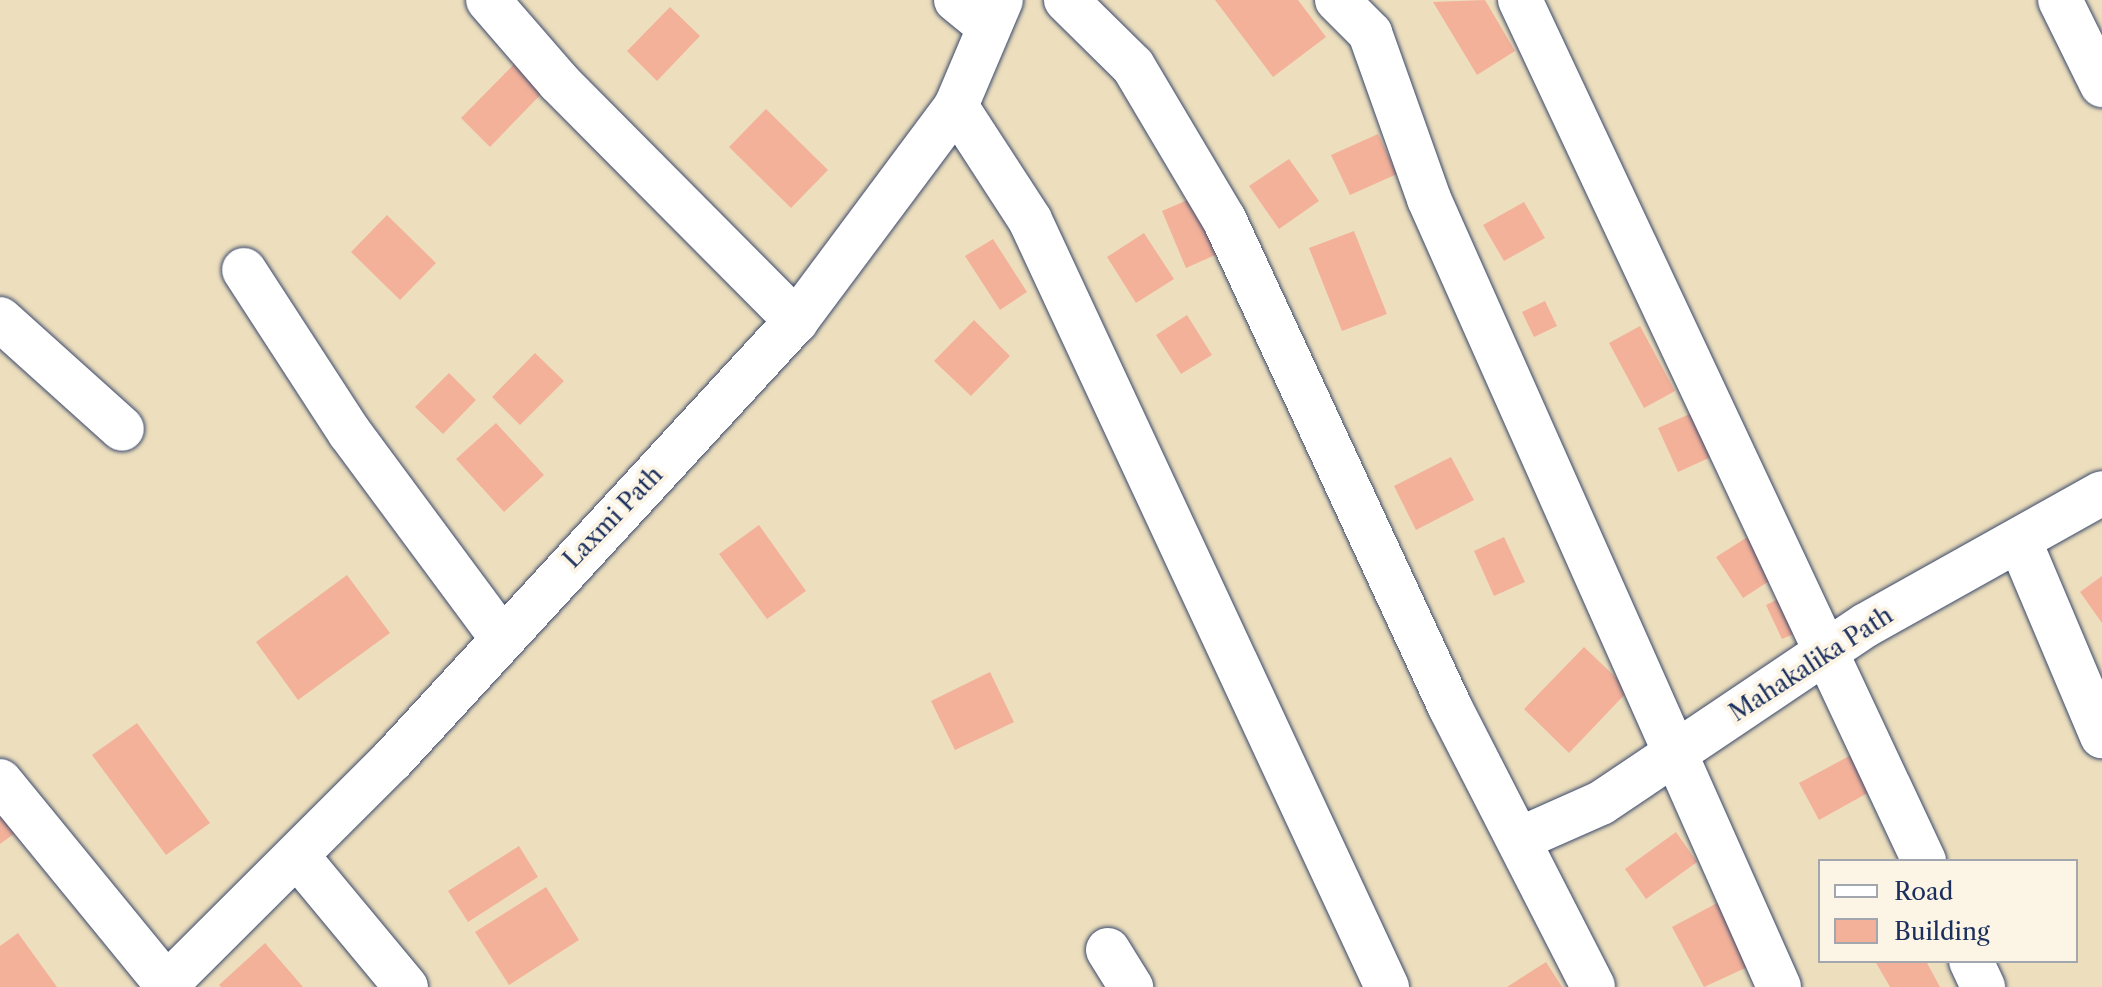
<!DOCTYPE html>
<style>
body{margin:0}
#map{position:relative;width:2102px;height:987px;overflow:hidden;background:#eddfbd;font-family:"Libre Caslon Text",serif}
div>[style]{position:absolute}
.building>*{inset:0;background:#f3b19a}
.roads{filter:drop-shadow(0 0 2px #3a496c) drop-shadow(0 0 2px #3a496c)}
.minor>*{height:44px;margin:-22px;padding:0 22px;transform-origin:22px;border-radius:22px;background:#fff}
span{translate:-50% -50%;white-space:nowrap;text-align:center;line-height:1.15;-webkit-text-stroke:8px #fcf5e5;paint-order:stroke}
.street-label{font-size:24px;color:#1b2f5e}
.legend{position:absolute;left:1818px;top:859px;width:260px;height:104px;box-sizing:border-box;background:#fcf5e5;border:2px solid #a2a6af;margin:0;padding:10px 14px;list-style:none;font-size:24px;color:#1b2f5e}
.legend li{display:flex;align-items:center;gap:16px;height:40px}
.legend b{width:40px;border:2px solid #a2a6af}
</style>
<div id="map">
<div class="building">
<i style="clip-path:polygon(1215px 0,1298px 0,1326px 37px,1273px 77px)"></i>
<i style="clip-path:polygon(1485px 0,1515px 51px,1477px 75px,1433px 2px)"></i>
<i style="clip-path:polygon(670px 7px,700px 36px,657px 81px,627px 51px)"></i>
<i style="clip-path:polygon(517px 61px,546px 89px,490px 147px,461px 118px)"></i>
<i style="clip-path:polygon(766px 109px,828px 170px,791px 208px,729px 147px)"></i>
<i style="clip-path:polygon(1378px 134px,1397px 174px,1350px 195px,1331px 155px)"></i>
<i style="clip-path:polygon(1289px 159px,1319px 201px,1279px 229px,1249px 186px)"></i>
<i style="clip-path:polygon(1197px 196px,1222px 252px,1186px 268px,1162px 211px)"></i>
<i style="clip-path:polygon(1524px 202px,1545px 238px,1504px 261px,1483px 225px)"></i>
<i style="clip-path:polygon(387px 215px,436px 263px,400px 300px,351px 252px)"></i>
<i style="clip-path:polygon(1354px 231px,1387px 314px,1342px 331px,1309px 248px)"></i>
<i style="clip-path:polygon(1144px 233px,1174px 279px,1136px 303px,1107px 257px)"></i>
<i style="clip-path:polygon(993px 239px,1027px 292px,1000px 310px,965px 256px)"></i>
<i style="clip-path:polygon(1545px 301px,1557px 326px,1534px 337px,1522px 312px)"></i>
<i style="clip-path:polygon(1187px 315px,1212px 355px,1181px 374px,1156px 335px)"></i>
<i style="clip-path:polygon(974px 320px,1010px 356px,971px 396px,934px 361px)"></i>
<i style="clip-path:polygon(1640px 326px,1675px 391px,1644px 408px,1609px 343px)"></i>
<i style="clip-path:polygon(535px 353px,564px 381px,520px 425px,492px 397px)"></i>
<i style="clip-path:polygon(449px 373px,476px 400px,443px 434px,415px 407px)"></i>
<i style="clip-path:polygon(1692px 413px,1711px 457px,1678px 472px,1658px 428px)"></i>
<i style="clip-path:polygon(496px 423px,544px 475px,504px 512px,456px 459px)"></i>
<i style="clip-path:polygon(1451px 457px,1474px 500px,1416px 530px,1394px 486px)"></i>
<i style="clip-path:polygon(759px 525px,806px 591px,767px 619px,719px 554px)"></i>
<i style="clip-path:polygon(1760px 529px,1786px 570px,1743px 598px,1716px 557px)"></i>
<i style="clip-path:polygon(1504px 537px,1525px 582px,1494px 596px,1474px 551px)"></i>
<i style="clip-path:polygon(347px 575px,390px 633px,298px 700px,256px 642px)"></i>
<i style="clip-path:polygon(2102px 576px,2102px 623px,2080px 592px)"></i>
<i style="clip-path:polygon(1789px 594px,1805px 629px,1782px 639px,1766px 605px)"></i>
<i style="clip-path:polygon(1584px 647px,1629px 690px,1569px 753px,1524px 709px)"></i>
<i style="clip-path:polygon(990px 672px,1014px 722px,955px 750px,931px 701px)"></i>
<i style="clip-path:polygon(137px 723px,210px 823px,166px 855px,92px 755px)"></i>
<i style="clip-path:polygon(1853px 754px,1873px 790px,1819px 820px,1799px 783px)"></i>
<i style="clip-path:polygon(0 807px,18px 831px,0 844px)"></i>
<i style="clip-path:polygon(1676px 832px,1697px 862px,1646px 899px,1625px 869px)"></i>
<i style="clip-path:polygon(519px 846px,538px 877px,468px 922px,448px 891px)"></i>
<i style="clip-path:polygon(546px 887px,579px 940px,509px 985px,475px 932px)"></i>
<i style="clip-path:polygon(1719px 902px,1752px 965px,1704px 987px,1672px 927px)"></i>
<i style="clip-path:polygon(18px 933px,57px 987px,0 987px,0 946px)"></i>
<i style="clip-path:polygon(265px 943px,303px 987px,221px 987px,219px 985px)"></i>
<i style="clip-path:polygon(1875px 961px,1926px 961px,1940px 987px,1890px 987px)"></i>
<i style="clip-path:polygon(1546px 962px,1562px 987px,1507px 987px)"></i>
</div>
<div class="roads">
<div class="minor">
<i style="left:488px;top:0;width:108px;rotate:49.1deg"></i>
<i style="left:559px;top:82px;width:337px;rotate:45.2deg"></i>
<i style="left:956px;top:0;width:41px;rotate:39.1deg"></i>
<i style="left:1066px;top:0;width:94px;rotate:44.6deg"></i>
<i style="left:1133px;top:66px;width:178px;rotate:59.3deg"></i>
<i style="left:1224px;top:219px;width:538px;rotate:65.15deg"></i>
<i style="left:1450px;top:707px;width:314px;rotate:62.9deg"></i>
<i style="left:1337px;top:0;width:47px;rotate:45deg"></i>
<i style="left:1370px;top:33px;width:176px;rotate:70.4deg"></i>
<i style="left:1429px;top:199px;width:862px;rotate:66.05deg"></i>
<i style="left:1520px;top:0;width:951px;rotate:64.86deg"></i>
<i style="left:2060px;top:0;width:95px;rotate:63.7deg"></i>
<i style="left:956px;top:106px;width:136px;rotate:57deg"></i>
<i style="left:1030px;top:220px;width:846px;rotate:65.04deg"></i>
<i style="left:244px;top:270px;width:194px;rotate:57deg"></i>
<i style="left:350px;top:433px;width:252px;rotate:53.5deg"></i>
<i style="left:0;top:319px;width:164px;rotate:42deg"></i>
<i style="left:2020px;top:542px;width:211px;rotate:67.1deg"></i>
<i style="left:0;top:781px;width:264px;rotate:50.7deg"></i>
<i style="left:1522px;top:838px;width:86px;rotate:-23.9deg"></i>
<i style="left:1601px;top:803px;width:319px;rotate:-33.9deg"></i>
<i style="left:1866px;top:625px;width:270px;rotate:-29.2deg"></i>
<i style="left:298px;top:857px;width:169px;rotate:50.3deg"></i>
<i style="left:1108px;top:950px;width:44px;rotate:58.1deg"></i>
<i style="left:1971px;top:961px;width:29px;rotate:65deg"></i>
<i style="left:164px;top:987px;width:322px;rotate:-44.9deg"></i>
<i style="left:392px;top:760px;width:597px;rotate:-47.38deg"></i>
<i style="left:796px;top:321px;width:268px;rotate:-53.3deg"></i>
<i style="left:956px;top:106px;width:115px;rotate:-67deg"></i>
</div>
</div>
<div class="street-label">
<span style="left:613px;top:517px;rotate:-46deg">Laxmi Path</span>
<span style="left:1811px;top:664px;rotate:-33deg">Mahakalika Path</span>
</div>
<ul class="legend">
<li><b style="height:10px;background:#fff"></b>Road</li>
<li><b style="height:22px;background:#f3b19a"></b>Building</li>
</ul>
</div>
